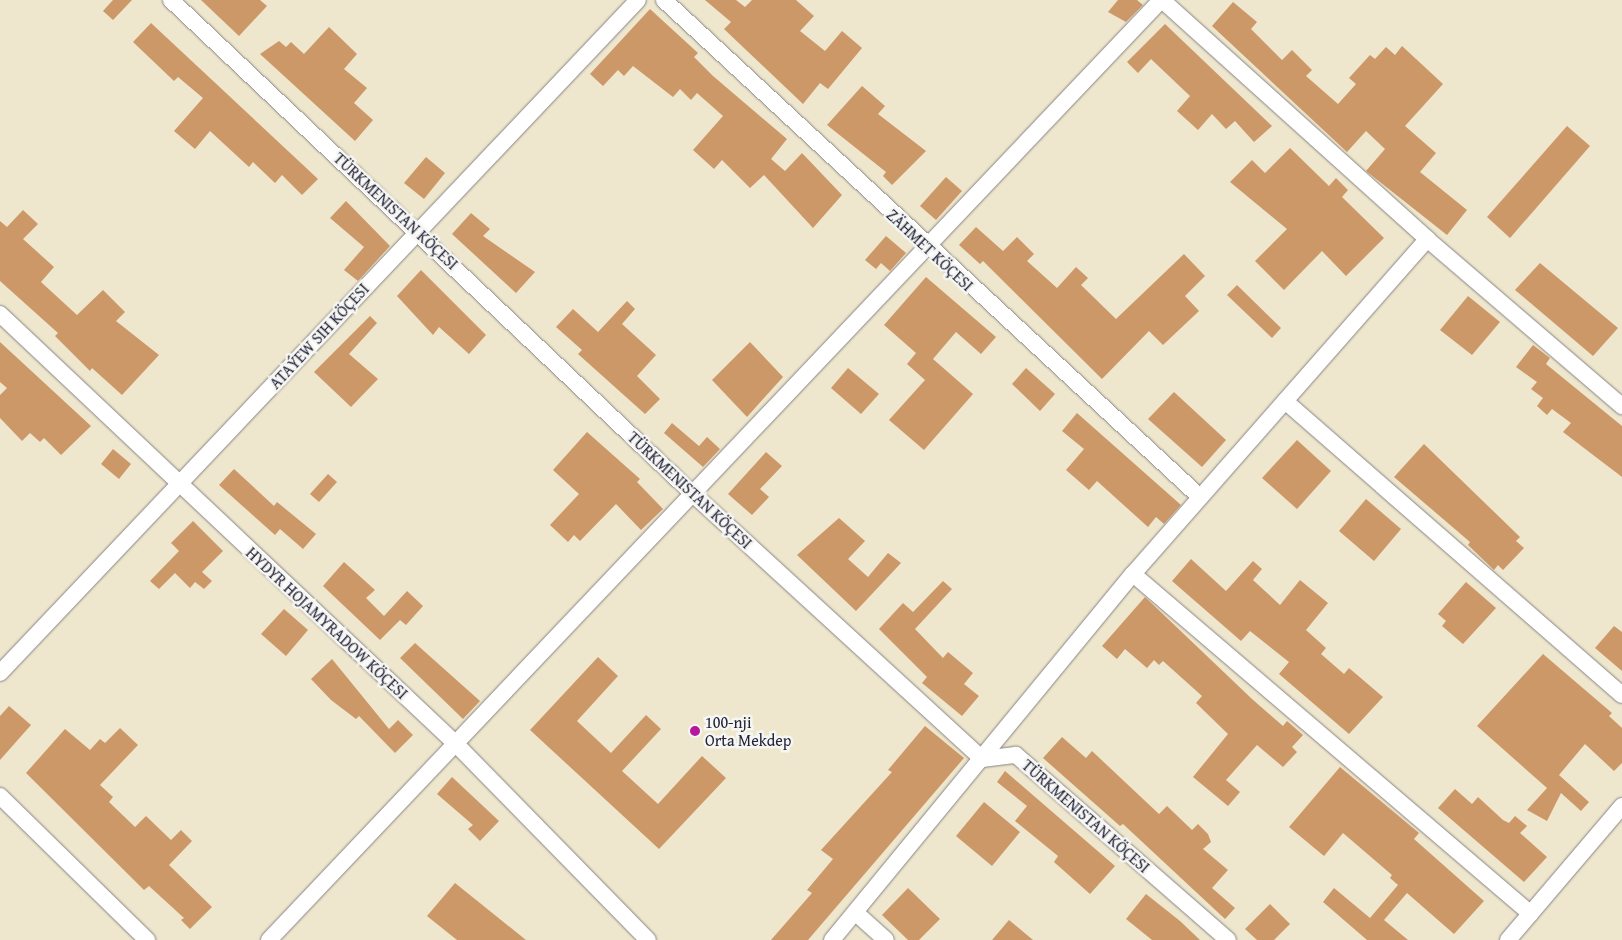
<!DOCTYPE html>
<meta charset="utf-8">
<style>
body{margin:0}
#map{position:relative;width:1622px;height:940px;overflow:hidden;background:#eee6cd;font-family:"Gentium Book Plus",serif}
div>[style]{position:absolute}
.building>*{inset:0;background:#cd9868}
.roads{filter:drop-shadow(0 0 1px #888484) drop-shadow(0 0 1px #888484)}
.minor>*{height:16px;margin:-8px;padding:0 8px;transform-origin:8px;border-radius:8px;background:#fff}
.dots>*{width:14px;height:14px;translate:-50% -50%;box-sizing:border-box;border:2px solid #f6f6f2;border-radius:50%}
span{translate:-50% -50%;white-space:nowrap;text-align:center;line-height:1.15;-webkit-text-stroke:5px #f6f6f2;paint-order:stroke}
.street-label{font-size:16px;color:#22223b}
.poi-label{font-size:16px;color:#22223b}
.left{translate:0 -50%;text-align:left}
</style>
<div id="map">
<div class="building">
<i style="clip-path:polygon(113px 0,132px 0,113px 20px,103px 11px)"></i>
<i style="clip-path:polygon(201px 0,260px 0,267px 6px,239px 36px)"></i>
<i style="clip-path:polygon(705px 0,736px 0,745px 7px,752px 0,796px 0,814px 16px,800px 31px,825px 51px,842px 31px,862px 48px,828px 89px,820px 83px,803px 104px,724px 29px,731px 22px)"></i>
<i style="clip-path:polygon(1118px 0,1137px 0,1143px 5px,1126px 22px,1108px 12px)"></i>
<i style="clip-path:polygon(1233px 2px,1257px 22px,1251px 29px,1282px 60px,1292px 50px,1312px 70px,1306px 76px,1338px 104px,1356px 84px,1349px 78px,1370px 55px,1375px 59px,1386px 47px,1395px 55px,1402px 46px,1443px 84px,1405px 126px,1436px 153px,1420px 172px,1467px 210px,1447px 235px,1366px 171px,1385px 149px,1366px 131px,1347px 152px,1212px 26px)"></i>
<i style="clip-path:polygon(650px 9px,698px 53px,694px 57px,713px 76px,787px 139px,771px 159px,785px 171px,802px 153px,842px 195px,813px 228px,764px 175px,750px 188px,722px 160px,714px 169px,693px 150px,723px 116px,697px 93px,691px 100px,680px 89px,673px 97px,633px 66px,624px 76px,618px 70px,603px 86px,590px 74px)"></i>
<i style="clip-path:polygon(151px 23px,318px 179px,302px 195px,282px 175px,275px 183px,253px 162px,249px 167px,210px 131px,195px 149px,174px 131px,203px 98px,178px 77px,174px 81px,133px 42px)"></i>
<i style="clip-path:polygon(1165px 24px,1272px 126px,1254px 142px,1235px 121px,1226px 129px,1212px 114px,1198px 130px,1177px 111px,1190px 96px,1151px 59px,1138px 73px,1127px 62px)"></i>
<i style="clip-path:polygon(329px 27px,357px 54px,344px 69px,367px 88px,354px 103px,373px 120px,355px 141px,260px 54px,279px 41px,286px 47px,291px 42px,304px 54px)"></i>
<i style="clip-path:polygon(862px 86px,885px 106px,878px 114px,926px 151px,892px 185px,883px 176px,886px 172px,827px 125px)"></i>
<i style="clip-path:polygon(1567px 126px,1590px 146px,1510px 238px,1487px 217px)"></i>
<i style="clip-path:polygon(1290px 148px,1329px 186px,1336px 178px,1348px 190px,1342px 197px,1384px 238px,1346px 276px,1322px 251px,1284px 290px,1255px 261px,1287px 229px,1230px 182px,1252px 160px,1265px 173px)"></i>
<i style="clip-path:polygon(426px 157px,445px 173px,424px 199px,404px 183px)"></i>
<i style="clip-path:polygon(946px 177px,962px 191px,936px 220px,920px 206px)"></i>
<i style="clip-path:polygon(346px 201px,390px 246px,358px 281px,344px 270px,364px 247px,330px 218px)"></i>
<i style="clip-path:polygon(23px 210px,38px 224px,23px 239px,54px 267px,41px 282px,77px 315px,103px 290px,125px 312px,116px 321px,159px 355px,122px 395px,92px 368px,90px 371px,55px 336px,58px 333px,0 281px,0 221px,7px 227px)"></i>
<i style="clip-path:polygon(471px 213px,490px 229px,483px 236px,535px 272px,516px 293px,452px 234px)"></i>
<i style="clip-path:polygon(976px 227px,1003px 251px,1017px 237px,1034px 254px,1027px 261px,1057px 288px,1076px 267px,1088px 278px,1081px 285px,1116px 319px,1184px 254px,1205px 276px,1185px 296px,1199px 311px,1163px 345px,1149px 331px,1102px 379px,983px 261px,980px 264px,959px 245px)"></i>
<i style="clip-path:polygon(886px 236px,906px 253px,890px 271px,881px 263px,876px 269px,865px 260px)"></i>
<i style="clip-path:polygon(1540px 263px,1618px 328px,1593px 356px,1515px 290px)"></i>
<i style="clip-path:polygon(421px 270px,486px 335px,469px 354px,439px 327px,433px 335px,397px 296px)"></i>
<i style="clip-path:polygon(926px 277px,996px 337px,981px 354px,956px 332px,933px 359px,973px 394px,924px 450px,889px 420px,925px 380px,907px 364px,916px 353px,884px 325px)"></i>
<i style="clip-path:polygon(1237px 285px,1281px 328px,1272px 338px,1227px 295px)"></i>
<i style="clip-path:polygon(1468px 296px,1500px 322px,1472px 355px,1440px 330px)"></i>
<i style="clip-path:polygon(627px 301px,635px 309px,622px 324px,656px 355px,637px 376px,660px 399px,645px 414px,578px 354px,582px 350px,556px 327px,573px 309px,598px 332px)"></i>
<i style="clip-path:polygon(370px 316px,377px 323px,349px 354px,378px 379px,351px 407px,314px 372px)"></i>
<i style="clip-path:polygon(0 342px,91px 426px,61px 455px,44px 438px,40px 442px,30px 433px,22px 441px,0 418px,0 395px,7px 388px,0 382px)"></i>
<i style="clip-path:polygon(750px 342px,783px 377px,747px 417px,712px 380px)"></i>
<i style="clip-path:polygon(1533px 345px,1550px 358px,1546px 364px,1622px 426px,1622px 477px,1563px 432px,1571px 423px,1552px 409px,1547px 415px,1537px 406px,1543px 398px,1531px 389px,1537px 382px,1516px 367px)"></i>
<i style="clip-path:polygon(848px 368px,879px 394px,861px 414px,831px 388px)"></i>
<i style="clip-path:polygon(1026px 368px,1055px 394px,1040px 411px,1012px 384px)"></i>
<i style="clip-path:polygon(1174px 392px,1226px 440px,1202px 467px,1148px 419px)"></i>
<i style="clip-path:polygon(1077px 413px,1181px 505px,1164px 524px,1156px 517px,1148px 527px,1097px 481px,1089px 490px,1066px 470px,1084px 449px,1062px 431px)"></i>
<i style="clip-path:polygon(672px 423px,699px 446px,707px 437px,720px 449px,703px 467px,664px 433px)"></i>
<i style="clip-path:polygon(587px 432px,640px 479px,637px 482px,663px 509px,641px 530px,616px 504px,580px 541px,574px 535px,568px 542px,550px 525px,579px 494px,553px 470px)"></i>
<i style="clip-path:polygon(1297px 440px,1331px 471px,1297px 509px,1262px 478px)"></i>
<i style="clip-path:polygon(1424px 444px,1520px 537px,1516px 541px,1524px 548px,1503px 570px,1498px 565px,1494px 570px,1468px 545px,1470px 542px,1394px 477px)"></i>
<i style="clip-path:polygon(113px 449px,131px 464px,119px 479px,101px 464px)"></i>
<i style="clip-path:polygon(766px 452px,782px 466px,760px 489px,769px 497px,752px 515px,728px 494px)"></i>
<i style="clip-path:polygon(234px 469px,274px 506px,277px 502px,316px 534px,303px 549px,280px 529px,275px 535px,219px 485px)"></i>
<i style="clip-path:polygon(328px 474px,337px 482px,319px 502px,310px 494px)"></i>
<i style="clip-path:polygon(1366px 499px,1401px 529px,1374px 561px,1339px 531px)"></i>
<i style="clip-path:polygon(839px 518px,865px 541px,848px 559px,868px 577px,888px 553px,901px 563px,856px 611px,797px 555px)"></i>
<i style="clip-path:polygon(193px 521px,223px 551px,202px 572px,212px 581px,204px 589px,195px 582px,190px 588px,175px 573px,159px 589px,150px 581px,179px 551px,171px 543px)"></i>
<i style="clip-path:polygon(1191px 559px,1226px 591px,1253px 561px,1262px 569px,1253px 580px,1280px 605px,1300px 580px,1328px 603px,1306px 630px,1326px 648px,1321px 654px,1344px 674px,1349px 668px,1383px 697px,1349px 734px,1279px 674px,1289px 662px,1250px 631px,1241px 641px,1172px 581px)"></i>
<i style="clip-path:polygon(344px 562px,375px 590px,366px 598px,384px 616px,407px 591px,423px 606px,406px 625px,400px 620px,380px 640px,323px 586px)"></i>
<i style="clip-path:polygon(943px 581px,952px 589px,915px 629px,943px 658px,948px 652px,973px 673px,964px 684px,979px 696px,962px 716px,922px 683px,927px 677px,879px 629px,903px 603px,913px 612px)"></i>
<i style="clip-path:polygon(1466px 582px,1496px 608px,1463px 644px,1442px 626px,1446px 621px,1438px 614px)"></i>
<i style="clip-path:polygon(1145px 597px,1252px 699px,1283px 726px,1287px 721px,1303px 735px,1292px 747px,1297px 752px,1283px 767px,1257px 745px,1226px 780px,1240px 792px,1228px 806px,1193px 777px,1228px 734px,1196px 703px,1202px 696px,1163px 661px,1159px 665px,1154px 660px,1147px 668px,1125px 649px,1117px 659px,1102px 646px)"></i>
<i style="clip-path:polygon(284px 609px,308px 630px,286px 656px,261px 634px)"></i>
<i style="clip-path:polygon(1614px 626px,1622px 632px,1622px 671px,1595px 648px)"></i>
<i style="clip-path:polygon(415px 643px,480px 701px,463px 719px,400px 658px)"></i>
<i style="clip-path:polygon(1543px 654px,1612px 713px,1609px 716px,1622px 728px,1622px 763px,1614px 771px,1585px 744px,1559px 775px,1589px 802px,1581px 811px,1561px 793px,1547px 821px,1527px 810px,1547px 788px,1477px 726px)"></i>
<i style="clip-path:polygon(598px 657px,618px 676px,577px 721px,611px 753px,646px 715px,661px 729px,622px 771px,658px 804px,702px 756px,726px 778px,659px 849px,530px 730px)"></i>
<i style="clip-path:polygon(332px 659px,389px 729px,398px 720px,413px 735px,395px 753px,359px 716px,356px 719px,331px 700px,311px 679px)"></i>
<i style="clip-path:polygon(9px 706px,31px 725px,0 760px,0 716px)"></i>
<i style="clip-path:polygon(925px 726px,964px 758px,808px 940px,771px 940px,812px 893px,807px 890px,833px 859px,821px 850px,892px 772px,888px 770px)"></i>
<i style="clip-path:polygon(120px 728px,138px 745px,100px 785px,113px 797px,109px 802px,135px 827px,146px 816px,171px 840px,181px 830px,192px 841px,169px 865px,212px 907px,190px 929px,181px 920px,184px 918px,149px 886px,144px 890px,26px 773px,65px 729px,90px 750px,100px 739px,105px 743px)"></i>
<i style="clip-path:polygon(1062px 737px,1086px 758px,1092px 751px,1159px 814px,1167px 806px,1192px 830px,1198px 824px,1208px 834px,1211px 842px,1203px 849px,1228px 870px,1212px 888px,1235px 908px,1225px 919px,1123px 824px,1120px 826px,1043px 758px)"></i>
<i style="clip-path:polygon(1340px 767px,1419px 833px,1414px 839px,1484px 901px,1454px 934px,1407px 893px,1384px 920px,1408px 940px,1367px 940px,1323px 902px,1334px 888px,1370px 918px,1398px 885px,1390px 878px,1392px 875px,1343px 833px,1324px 856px,1289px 827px)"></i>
<i style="clip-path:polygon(1005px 771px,1115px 866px,1090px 894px,1054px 862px,1058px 856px,1015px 821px,1027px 806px,997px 782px)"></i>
<i style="clip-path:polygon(452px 777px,499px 821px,480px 841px,468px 829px,473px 825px,437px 794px)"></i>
<i style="clip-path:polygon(1455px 789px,1472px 804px,1478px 797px,1503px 820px,1509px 823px,1515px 816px,1527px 826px,1520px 833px,1547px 857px,1524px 882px,1438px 808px)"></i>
<i style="clip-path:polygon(984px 802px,1020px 832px,992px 866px,956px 836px)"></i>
<i style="clip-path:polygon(455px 883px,526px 940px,457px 940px,427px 916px)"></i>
<i style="clip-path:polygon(908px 888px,940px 919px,919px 940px,908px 940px,882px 915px)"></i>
<i style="clip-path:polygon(1146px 894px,1180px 921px,1200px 940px,1152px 940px,1126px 919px)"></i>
<i style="clip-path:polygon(1270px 904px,1290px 924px,1274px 940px,1257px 940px,1245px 929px)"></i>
<i style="clip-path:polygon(1009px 920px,1033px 940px,992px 940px)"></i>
</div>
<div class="roads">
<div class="minor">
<i style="left:171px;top:0;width:717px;rotate:43.42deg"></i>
<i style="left:692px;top:493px;width:394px;rotate:42.5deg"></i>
<i style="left:982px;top:759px;width:34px;rotate:-7deg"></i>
<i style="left:1016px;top:755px;width:281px;rotate:41.1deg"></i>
<i style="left:664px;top:0;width:731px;rotate:42.84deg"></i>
<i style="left:1162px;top:0;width:357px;rotate:42deg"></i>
<i style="left:1427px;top:239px;width:257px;rotate:40.6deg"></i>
<i style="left:0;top:314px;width:627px;rotate:43.32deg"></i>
<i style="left:456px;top:744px;width:274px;rotate:45.6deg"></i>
<i style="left:1285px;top:401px;width:447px;rotate:41.1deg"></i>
<i style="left:1133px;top:574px;width:523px;rotate:40.51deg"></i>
<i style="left:0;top:673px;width:927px;rotate:-46.53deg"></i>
<i style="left:0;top:796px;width:206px;rotate:44.4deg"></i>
<i style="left:856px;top:913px;width:40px;rotate:42deg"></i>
<i style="left:269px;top:940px;width:1296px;rotate:-46.5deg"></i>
<i style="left:832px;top:940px;width:474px;rotate:-50.6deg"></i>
<i style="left:1133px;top:574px;width:446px;rotate:-48.7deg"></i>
<i style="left:1508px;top:940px;width:176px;rotate:-49.6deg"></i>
</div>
</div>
<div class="dots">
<i style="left:695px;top:731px;background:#b5179e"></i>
</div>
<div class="street-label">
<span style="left:396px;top:211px;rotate:43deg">TÜRKMENISTAN KÖÇESI</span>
<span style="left:930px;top:250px;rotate:43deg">ZÄHMET KÖÇESI</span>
<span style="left:319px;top:336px;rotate:-47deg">ATAÝEW SIH KÖÇESI</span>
<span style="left:690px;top:490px;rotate:43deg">TÜRKMENISTAN KÖÇESI</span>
<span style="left:327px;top:623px;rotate:43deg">HYDYR HOJAMYRADOW KÖÇESI</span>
<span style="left:1086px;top:816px;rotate:41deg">TÜRKMENISTAN KÖÇESI</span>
</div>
<div class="poi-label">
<span class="left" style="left:705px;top:731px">100-nji<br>Orta Mekdep</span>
</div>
</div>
